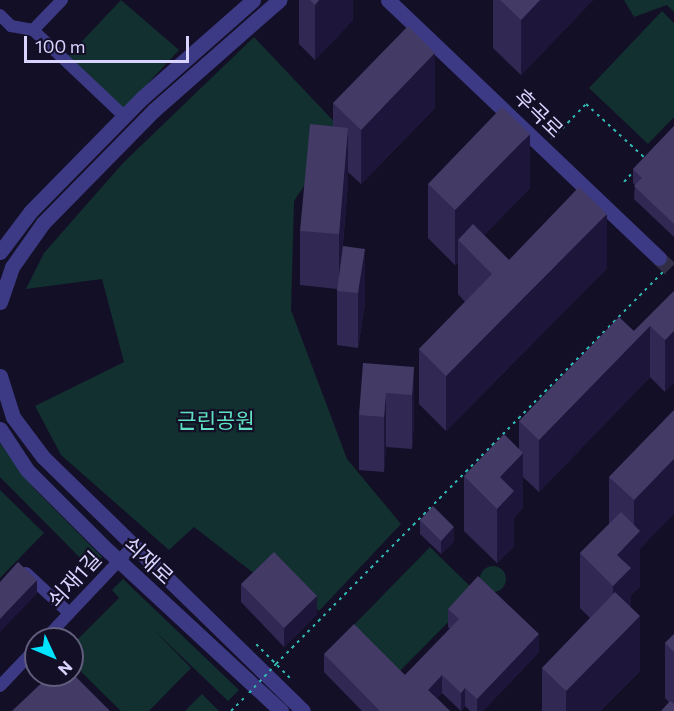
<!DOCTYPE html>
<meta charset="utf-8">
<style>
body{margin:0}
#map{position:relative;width:674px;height:711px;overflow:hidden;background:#130f26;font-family:Commissioner,"Noto Sans KR",sans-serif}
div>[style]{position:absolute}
.green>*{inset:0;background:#12302f}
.round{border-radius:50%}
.tertiary-tunnel>*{height:15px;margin-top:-7.5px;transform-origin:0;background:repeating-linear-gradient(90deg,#312d47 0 15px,transparent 0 23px)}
.path>*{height:2px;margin-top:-1px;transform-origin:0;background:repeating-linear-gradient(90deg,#2fb8b0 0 3px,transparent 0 7.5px)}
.minor>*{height:12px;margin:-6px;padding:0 6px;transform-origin:6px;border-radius:6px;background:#3d3a85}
.tertiary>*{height:15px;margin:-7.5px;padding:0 7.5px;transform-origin:7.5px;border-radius:7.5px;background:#3d3a85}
.path-bridge>*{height:2px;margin-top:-1px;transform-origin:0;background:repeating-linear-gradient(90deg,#2fb8b0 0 3px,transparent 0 7.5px)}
.wall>*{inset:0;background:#312854}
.shaded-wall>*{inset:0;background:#1d163a}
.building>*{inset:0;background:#433a66}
span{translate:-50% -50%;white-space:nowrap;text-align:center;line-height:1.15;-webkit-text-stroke:4.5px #130f26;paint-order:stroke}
.street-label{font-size:21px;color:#d9d4ff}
.park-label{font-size:21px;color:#5fe0c0}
.north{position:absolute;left:24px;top:627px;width:60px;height:60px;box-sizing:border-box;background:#130f26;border:2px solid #625e7d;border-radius:50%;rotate:134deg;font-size:16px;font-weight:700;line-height:24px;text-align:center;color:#d9d4ff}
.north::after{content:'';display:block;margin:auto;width:21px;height:27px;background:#00e5ff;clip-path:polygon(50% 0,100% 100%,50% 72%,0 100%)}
.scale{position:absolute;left:24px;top:36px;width:165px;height:27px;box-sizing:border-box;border:3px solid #d9d4ff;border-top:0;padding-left:8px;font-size:18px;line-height:21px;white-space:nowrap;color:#d9d4ff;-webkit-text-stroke:4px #130f26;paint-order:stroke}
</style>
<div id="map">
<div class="green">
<i style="clip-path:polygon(121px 0,179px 50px,124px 109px,68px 56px)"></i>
<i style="clip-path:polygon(624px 0,674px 0,674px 12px,667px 5px,634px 17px)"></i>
<i style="clip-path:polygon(662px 11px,674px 23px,674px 117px,648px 144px,589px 88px)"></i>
<i style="clip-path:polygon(254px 37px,342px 130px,294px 201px,291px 310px,347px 459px,401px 524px,319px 611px,273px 568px,260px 578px,194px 527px,169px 550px,61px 455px,35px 406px,124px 362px,102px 279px,26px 289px,44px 253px,123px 163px)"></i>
<i style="clip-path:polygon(0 443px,32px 486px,102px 557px,94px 572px,0 477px)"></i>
<i style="clip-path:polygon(0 490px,44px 533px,0 578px)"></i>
<i style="clip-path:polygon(430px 547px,477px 593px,392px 679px,346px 633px)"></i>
<i class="round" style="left:480px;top:566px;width:26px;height:26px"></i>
<i style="clip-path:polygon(123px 579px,239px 690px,228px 701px,153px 629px,191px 668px,149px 711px,121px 711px,72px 663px,72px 645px,119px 598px,112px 590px)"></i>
<i style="clip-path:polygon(202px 694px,219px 711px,185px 711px)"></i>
</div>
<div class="tertiary-tunnel">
<i style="left:659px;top:258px;width:21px;rotate:43deg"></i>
</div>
<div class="path">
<i style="left:552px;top:139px;width:49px;rotate:-45.8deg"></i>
<i style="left:586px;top:104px;width:81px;rotate:42.5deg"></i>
<i style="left:624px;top:182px;width:15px;rotate:-48deg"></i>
<i style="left:256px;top:644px;width:48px;rotate:45deg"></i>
<i style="left:276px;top:664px;width:552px;rotate:-45.37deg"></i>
<i style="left:231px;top:711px;width:21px;rotate:-45deg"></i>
</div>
<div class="minor">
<i style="left:62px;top:0;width:42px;rotate:134deg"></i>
<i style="left:33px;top:30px;width:125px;rotate:43.4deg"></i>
<i style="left:0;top:15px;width:16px;rotate:45deg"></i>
<i style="left:11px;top:26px;width:22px;rotate:10deg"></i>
<i style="left:26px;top:573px;width:59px;rotate:42.9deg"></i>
<i style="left:45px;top:639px;width:128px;rotate:-46.6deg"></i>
<i style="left:0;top:686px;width:52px;rotate:-46.5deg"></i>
</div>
<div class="tertiary">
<i style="left:388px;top:0;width:374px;rotate:43.6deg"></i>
<i style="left:0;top:252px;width:51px;rotate:-52.9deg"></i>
<i style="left:31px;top:211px;width:158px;rotate:-45.5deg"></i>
<i style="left:142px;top:98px;width:148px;rotate:-41.4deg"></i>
<i style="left:0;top:302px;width:37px;rotate:-71deg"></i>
<i style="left:12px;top:267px;width:54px;rotate:-54.8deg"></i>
<i style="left:43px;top:223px;width:158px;rotate:-45.5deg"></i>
<i style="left:154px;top:110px;width:167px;rotate:-41.3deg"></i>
<i style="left:0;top:376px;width:43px;rotate:72.4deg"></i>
<i style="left:13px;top:417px;width:50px;rotate:53.1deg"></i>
<i style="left:43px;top:457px;width:363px;rotate:44.3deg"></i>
<i style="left:0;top:429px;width:49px;rotate:56.6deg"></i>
<i style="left:27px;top:470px;width:107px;rotate:45deg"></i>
<i style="left:103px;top:546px;width:243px;rotate:42.8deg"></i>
</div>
<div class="path-bridge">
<i style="left:249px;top:693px;width:40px;rotate:-47deg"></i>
</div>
<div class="wall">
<i style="clip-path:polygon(299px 0,353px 0,353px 20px,315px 60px,299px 44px)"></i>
<i style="clip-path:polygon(493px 0,593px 0,521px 75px,493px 48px)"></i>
<i style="clip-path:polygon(333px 103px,435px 108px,361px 184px,348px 172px,348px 182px,342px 256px,365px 303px,358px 348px,337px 345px,337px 289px,300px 285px,300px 231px,333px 126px)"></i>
<i style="clip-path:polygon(674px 126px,674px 237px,634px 199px,635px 185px,633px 183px,633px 169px)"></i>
<i style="clip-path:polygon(428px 184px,530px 188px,484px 235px,509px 260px,607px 268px,446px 431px,419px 404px,419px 349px,465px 302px,458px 294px,458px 263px,455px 265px,428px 238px)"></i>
<i style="clip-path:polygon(674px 291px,665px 392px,650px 377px,539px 492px,523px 477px,523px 508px,514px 518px,514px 546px,497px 563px,464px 531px,464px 476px,519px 449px,519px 421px,634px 331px)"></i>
<i style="clip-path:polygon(414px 367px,414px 422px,412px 449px,386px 447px,384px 472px,359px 470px,359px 415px)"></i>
<i style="clip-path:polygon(674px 410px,640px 549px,640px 586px,631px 595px,631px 607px,640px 671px,600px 711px,542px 711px,542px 668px,590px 618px,580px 608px,580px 553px,609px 524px,609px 477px)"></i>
<i style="clip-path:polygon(420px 520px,454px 541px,441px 554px,420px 534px)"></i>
<i style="clip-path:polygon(241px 584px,317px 614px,284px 647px,241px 602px)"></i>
<i style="clip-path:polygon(448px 609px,539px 652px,483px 711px,470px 711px,465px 706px,461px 711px,442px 693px,437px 698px,450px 711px,362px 711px,324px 672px,324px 654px,405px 675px,450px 629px,448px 627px)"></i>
<i style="clip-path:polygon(674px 634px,674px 711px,669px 702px,665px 698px,665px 643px)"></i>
</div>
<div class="shaded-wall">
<i style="clip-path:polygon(319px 0,353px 0,353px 20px,315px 60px,315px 5px)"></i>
<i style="clip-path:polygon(540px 0,593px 0,521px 75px,521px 20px)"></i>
<i style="clip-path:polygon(435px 53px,435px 108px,361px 184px,361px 130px)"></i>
<i style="clip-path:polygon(348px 128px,348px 182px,339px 289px,339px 234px)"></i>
<i style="clip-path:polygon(530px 134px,530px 188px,469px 251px,458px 240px,458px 263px,455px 265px,455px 210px)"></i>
<i style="clip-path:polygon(607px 214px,607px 268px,446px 431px,446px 376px)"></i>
<i style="clip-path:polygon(365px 249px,365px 303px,358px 348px,358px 293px)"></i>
<i style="clip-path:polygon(650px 326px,650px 377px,539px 492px,539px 440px)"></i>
<i style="clip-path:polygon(674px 331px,674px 383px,665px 392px,665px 340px)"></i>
<i style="clip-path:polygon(414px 367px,414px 422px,412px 449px,412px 395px)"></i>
<i style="clip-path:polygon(386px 393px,386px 447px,384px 472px,384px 417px)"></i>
<i style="clip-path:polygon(523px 453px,523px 508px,514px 518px,514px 546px,497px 563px,497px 509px,500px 477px)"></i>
<i style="clip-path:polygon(674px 459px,674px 514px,640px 549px,640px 586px,631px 595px,631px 623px,613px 641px,613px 586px,617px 555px,634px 537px,634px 500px)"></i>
<i style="clip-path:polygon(454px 527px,454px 541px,441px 554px,441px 541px)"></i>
<i style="clip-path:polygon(37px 580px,37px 594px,0 632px,0 619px)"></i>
<i style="clip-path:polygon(317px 596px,317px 614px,284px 647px,284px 628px)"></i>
<i style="clip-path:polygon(640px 616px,640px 671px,600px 711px,566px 711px,566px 691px)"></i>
<i style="clip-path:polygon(539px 634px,539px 652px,483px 711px,477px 711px,477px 699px)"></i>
<i style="clip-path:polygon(442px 675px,442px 693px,428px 708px,428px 690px)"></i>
<i style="clip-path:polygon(465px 688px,465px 706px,461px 711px,461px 693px)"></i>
</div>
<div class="building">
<i style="clip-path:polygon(310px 0,319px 0,315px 5px)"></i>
<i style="clip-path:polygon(500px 0,540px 0,521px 20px)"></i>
<i style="clip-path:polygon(408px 26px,435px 53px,361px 130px,333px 103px)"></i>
<i style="clip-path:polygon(502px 107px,530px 134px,455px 210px,428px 184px)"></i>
<i style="clip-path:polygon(310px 124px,348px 128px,339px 234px,300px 231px)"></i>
<i style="clip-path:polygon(674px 126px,674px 224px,634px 186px,642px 178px,633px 169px)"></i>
<i style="clip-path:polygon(579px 187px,607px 214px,446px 376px,419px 349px,492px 274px,458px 240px,473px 224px,509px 260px)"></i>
<i style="clip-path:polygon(343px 246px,365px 249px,358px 293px,337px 291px)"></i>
<i style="clip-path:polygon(674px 291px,674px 331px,665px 340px,650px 326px,539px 440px,519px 421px,619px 317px,634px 331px)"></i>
<i style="clip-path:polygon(363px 363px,414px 367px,412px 395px,386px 393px,384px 417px,359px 415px)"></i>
<i style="clip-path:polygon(674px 410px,674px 459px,634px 500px,609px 477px)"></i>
<i style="clip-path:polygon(504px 434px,523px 453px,500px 477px,514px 491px,497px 509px,464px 476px)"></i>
<i style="clip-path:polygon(433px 506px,454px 527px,441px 541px,420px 520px)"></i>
<i style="clip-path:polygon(621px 512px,640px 531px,617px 555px,631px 568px,613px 586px,580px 553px)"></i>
<i style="clip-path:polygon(274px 552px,317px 596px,284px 628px,241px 584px)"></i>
<i style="clip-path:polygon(18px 562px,37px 580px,0 619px,0 582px)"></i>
<i style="clip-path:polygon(478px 576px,539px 634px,477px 699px,465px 688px,461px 693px,442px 675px,428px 690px,450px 711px,380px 711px,324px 654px,354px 624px,405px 675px,459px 619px,448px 609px)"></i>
<i style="clip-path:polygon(615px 592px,640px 616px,566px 691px,542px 668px)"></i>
<i style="clip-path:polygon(674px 634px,674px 652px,665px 643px)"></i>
<i style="clip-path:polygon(50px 675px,64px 675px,70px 681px,75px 676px,110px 711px,12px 711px)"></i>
<i style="clip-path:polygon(670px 701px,674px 704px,674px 711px,661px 711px)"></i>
</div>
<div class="street-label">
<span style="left:539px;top:113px;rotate:44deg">후곡로</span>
<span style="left:149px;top:560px;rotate:43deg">쇠재로</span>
<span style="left:74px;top:579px;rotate:-47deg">쇠재1길</span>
</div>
<div class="park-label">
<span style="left:216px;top:420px">근린공원</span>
</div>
<div class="north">N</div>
<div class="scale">100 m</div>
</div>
